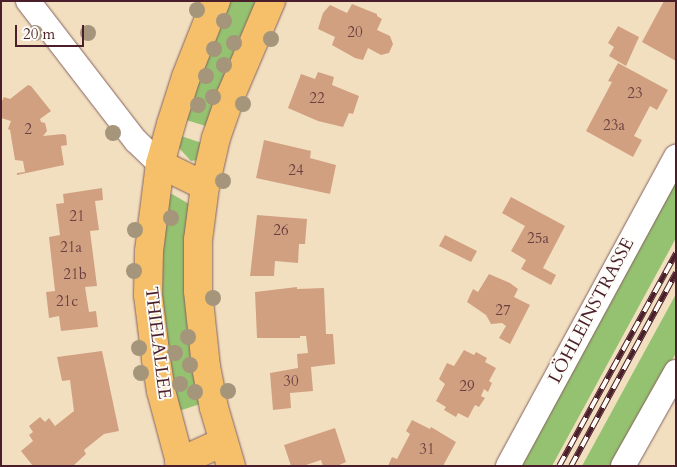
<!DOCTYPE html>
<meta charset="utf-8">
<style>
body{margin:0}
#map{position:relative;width:677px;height:467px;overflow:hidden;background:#f2dfc0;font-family:Cardo,serif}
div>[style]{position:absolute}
.green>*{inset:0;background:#95c270}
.building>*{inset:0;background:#d1a081}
.roads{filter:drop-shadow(0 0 1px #85625f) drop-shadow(0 0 1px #85625f)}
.minor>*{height:24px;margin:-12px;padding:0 12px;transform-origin:12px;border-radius:12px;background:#fff}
.major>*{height:28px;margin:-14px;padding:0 14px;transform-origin:14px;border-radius:14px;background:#f6c06b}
.rail>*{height:5.5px;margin-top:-2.75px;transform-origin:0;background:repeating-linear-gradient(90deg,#fdfcf7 0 11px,#4a1f2b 0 22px);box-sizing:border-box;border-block:1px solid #4a1f2b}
.trees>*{width:16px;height:16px;margin:-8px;border-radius:50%;background:#a4957b}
span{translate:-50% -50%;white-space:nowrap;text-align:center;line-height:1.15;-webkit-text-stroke:4px #fdfcf7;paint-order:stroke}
.number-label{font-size:15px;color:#6c3f40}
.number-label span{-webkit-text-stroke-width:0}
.street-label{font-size:18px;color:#4a1f2b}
.frame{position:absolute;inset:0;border:2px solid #4a1f2b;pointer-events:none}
.scale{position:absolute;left:15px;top:25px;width:69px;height:22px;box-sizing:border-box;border:2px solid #4a1f2b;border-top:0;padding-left:6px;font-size:15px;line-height:18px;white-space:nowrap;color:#4a1f2b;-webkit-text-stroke:4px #fdfcf7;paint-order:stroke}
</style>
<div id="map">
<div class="green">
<i style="clip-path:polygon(229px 1px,259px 1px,209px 127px,183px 119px)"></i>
<i style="clip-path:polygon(178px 135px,205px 144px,199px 160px,191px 161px,178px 147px)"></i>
<i style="clip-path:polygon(676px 179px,676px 238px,552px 466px,522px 466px)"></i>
<i style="clip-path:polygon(172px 194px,189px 204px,191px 208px,203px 403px,176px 412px,169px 377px,159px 273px,168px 195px)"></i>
<i style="clip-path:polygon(676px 294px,676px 353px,612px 466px,582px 466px)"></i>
</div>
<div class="building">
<i style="clip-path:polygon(664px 1px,676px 1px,676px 61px,642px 42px)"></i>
<i style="clip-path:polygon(352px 4px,377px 14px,377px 16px,382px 19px,377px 30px,390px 36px,393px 44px,389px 53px,381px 55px,368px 48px,363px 60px,355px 58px,332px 45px,335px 37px,318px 29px,323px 13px,330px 5px,347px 13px)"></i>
<i style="clip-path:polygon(618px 26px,639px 37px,626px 66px,609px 56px,614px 47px,608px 43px)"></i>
<i style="clip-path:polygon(618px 63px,668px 90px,657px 110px,650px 106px,634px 136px,642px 140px,633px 157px,586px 131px,612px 82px,608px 81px)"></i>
<i style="clip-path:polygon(318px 72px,334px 77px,332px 85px,359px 96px,353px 114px,349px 113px,343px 127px,318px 121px,288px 108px,301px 74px,315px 79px)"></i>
<i style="clip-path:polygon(28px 85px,31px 86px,51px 111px,40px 119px,41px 122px,45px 123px,47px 131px,43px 136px,63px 134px,66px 135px,67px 145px,61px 146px,64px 165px,17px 175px,17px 173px,25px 172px,23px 161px,15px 160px,10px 130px,8px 129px,11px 121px,1px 118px,1px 103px,4px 97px,10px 99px)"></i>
<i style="clip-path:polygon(264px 140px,311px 151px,310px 158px,336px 165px,330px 194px,256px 178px)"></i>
<i style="clip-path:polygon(102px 188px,103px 200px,95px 201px,99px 230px,90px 231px,97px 286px,85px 287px,89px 312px,96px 311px,98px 327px,61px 331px,59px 316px,49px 318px,46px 292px,55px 291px,49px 237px,60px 235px,56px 204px,64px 203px,63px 194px)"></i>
<i style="clip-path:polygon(511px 197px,565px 226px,543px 268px,556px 275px,551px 285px,521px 269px,526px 260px,511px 251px,525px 226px,502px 213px)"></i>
<i style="clip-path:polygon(257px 215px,307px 219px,305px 244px,299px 244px,298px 263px,275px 261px,274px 276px,250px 276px)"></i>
<i style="clip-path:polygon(445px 235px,477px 251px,471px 262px,439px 246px)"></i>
<i style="clip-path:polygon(489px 274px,510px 283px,518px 289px,514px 297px,530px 305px,510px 344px,499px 338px,506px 326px,502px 323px,491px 324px,486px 315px,467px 302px,473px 289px,478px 292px)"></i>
<i style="clip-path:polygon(297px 287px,297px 289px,324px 288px,326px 334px,333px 334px,335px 364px,311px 367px,313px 391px,290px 393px,291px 408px,273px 410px,270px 373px,298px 368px,297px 354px,308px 353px,306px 336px,300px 336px,300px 338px,257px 338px,255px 292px)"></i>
<i style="clip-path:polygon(464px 350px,474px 355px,476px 352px,487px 358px,485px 362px,496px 368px,489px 381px,492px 383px,488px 392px,484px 389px,481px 396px,485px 398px,479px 407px,475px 405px,468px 418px,458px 413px,456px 417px,444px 410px,446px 407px,436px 401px,445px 384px,439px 379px,447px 363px,454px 366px)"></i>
<i style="clip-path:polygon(102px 351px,119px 431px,104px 434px,84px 450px,86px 454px,73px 466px,33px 466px,21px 451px,33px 441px,29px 435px,33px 432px,29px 426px,40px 417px,45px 422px,49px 418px,55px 426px,74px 411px,70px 380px,62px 381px,57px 357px)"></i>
<i style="clip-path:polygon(412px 420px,430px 429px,431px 427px,456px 442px,443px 466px,388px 466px,392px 457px,397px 459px,410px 434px,406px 431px)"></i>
<i style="clip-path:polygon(335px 428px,346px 462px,337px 466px,323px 466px,321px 460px,303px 466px,291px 466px,284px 445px)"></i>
</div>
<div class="roads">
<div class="minor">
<i style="left:28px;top:1px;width:177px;rotate:52.4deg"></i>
<i style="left:136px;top:141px;width:33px;rotate:44deg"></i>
<i style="left:508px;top:466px;width:352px;rotate:-61.5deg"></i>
<i style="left:623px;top:466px;width:108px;rotate:-60.6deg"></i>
</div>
<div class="major">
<i style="left:160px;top:164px;width:50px;rotate:26.1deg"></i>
<i style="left:179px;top:462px;width:48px;rotate:-24.4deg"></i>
<i style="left:181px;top:466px;width:78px;rotate:-104.9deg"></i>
<i style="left:161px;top:391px;width:32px;rotate:-99deg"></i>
<i style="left:156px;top:359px;width:64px;rotate:-97.1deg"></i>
<i style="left:148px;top:295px;width:44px;rotate:-88.7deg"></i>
<i style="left:149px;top:251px;width:88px;rotate:-82.8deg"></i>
<i style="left:160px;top:164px;width:41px;rotate:-74.6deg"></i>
<i style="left:171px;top:124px;width:49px;rotate:-72.3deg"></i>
<i style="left:186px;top:77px;width:82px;rotate:-68.5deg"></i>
<i style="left:231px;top:466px;width:60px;rotate:-106.3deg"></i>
<i style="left:214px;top:408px;width:42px;rotate:-101deg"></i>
<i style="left:206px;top:367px;width:76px;rotate:-96deg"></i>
<i style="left:198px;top:291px;width:51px;rotate:-90deg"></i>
<i style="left:198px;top:240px;width:54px;rotate:-82.6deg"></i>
<i style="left:205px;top:186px;width:49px;rotate:-77.1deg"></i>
<i style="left:216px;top:138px;width:46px;rotate:-70.8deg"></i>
<i style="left:231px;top:95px;width:102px;rotate:-66.9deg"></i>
</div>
</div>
<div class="rail">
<i style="left:559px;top:466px;width:243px;rotate:-61.2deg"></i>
<i style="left:571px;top:466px;width:220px;rotate:-61.5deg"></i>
</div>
<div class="trees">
<i style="left:197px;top:10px"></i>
<i style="left:224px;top:21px"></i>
<i style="left:35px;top:33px"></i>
<i style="left:88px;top:33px"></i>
<i style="left:271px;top:39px"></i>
<i style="left:234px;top:43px"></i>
<i style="left:214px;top:49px"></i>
<i style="left:224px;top:65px"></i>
<i style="left:206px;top:76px"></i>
<i style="left:213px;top:97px"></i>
<i style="left:243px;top:104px"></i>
<i style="left:198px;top:105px"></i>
<i style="left:113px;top:133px"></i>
<i style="left:223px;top:181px"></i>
<i style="left:171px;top:218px"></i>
<i style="left:135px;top:230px"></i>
<i style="left:134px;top:271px"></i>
<i style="left:213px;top:298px"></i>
<i style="left:188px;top:337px"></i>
<i style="left:139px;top:348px"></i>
<i style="left:175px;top:353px"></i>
<i style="left:190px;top:365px"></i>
<i style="left:141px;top:373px"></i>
<i style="left:180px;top:384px"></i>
<i style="left:228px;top:391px"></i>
<i style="left:195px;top:392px"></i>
</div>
<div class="number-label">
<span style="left:355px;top:33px">20</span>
<span style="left:635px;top:94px">23</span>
<span style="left:317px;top:99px">22</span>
<span style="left:614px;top:126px">23a</span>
<span style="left:28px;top:130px">2</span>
<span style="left:296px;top:171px">24</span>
<span style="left:77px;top:217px">21</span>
<span style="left:281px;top:231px">26</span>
<span style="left:538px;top:239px">25a</span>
<span style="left:71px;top:248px">21a</span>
<span style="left:75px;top:275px">21b</span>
<span style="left:67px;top:302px">21c</span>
<span style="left:503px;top:311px">27</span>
<span style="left:291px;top:382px">30</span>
<span style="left:467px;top:387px">29</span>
<span style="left:427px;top:450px">31</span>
</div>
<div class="street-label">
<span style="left:592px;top:311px;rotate:-62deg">LÖHLEINSTRASSE</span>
<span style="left:157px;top:343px;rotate:83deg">THIELALLEE</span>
</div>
<div class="frame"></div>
<div class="scale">20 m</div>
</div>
